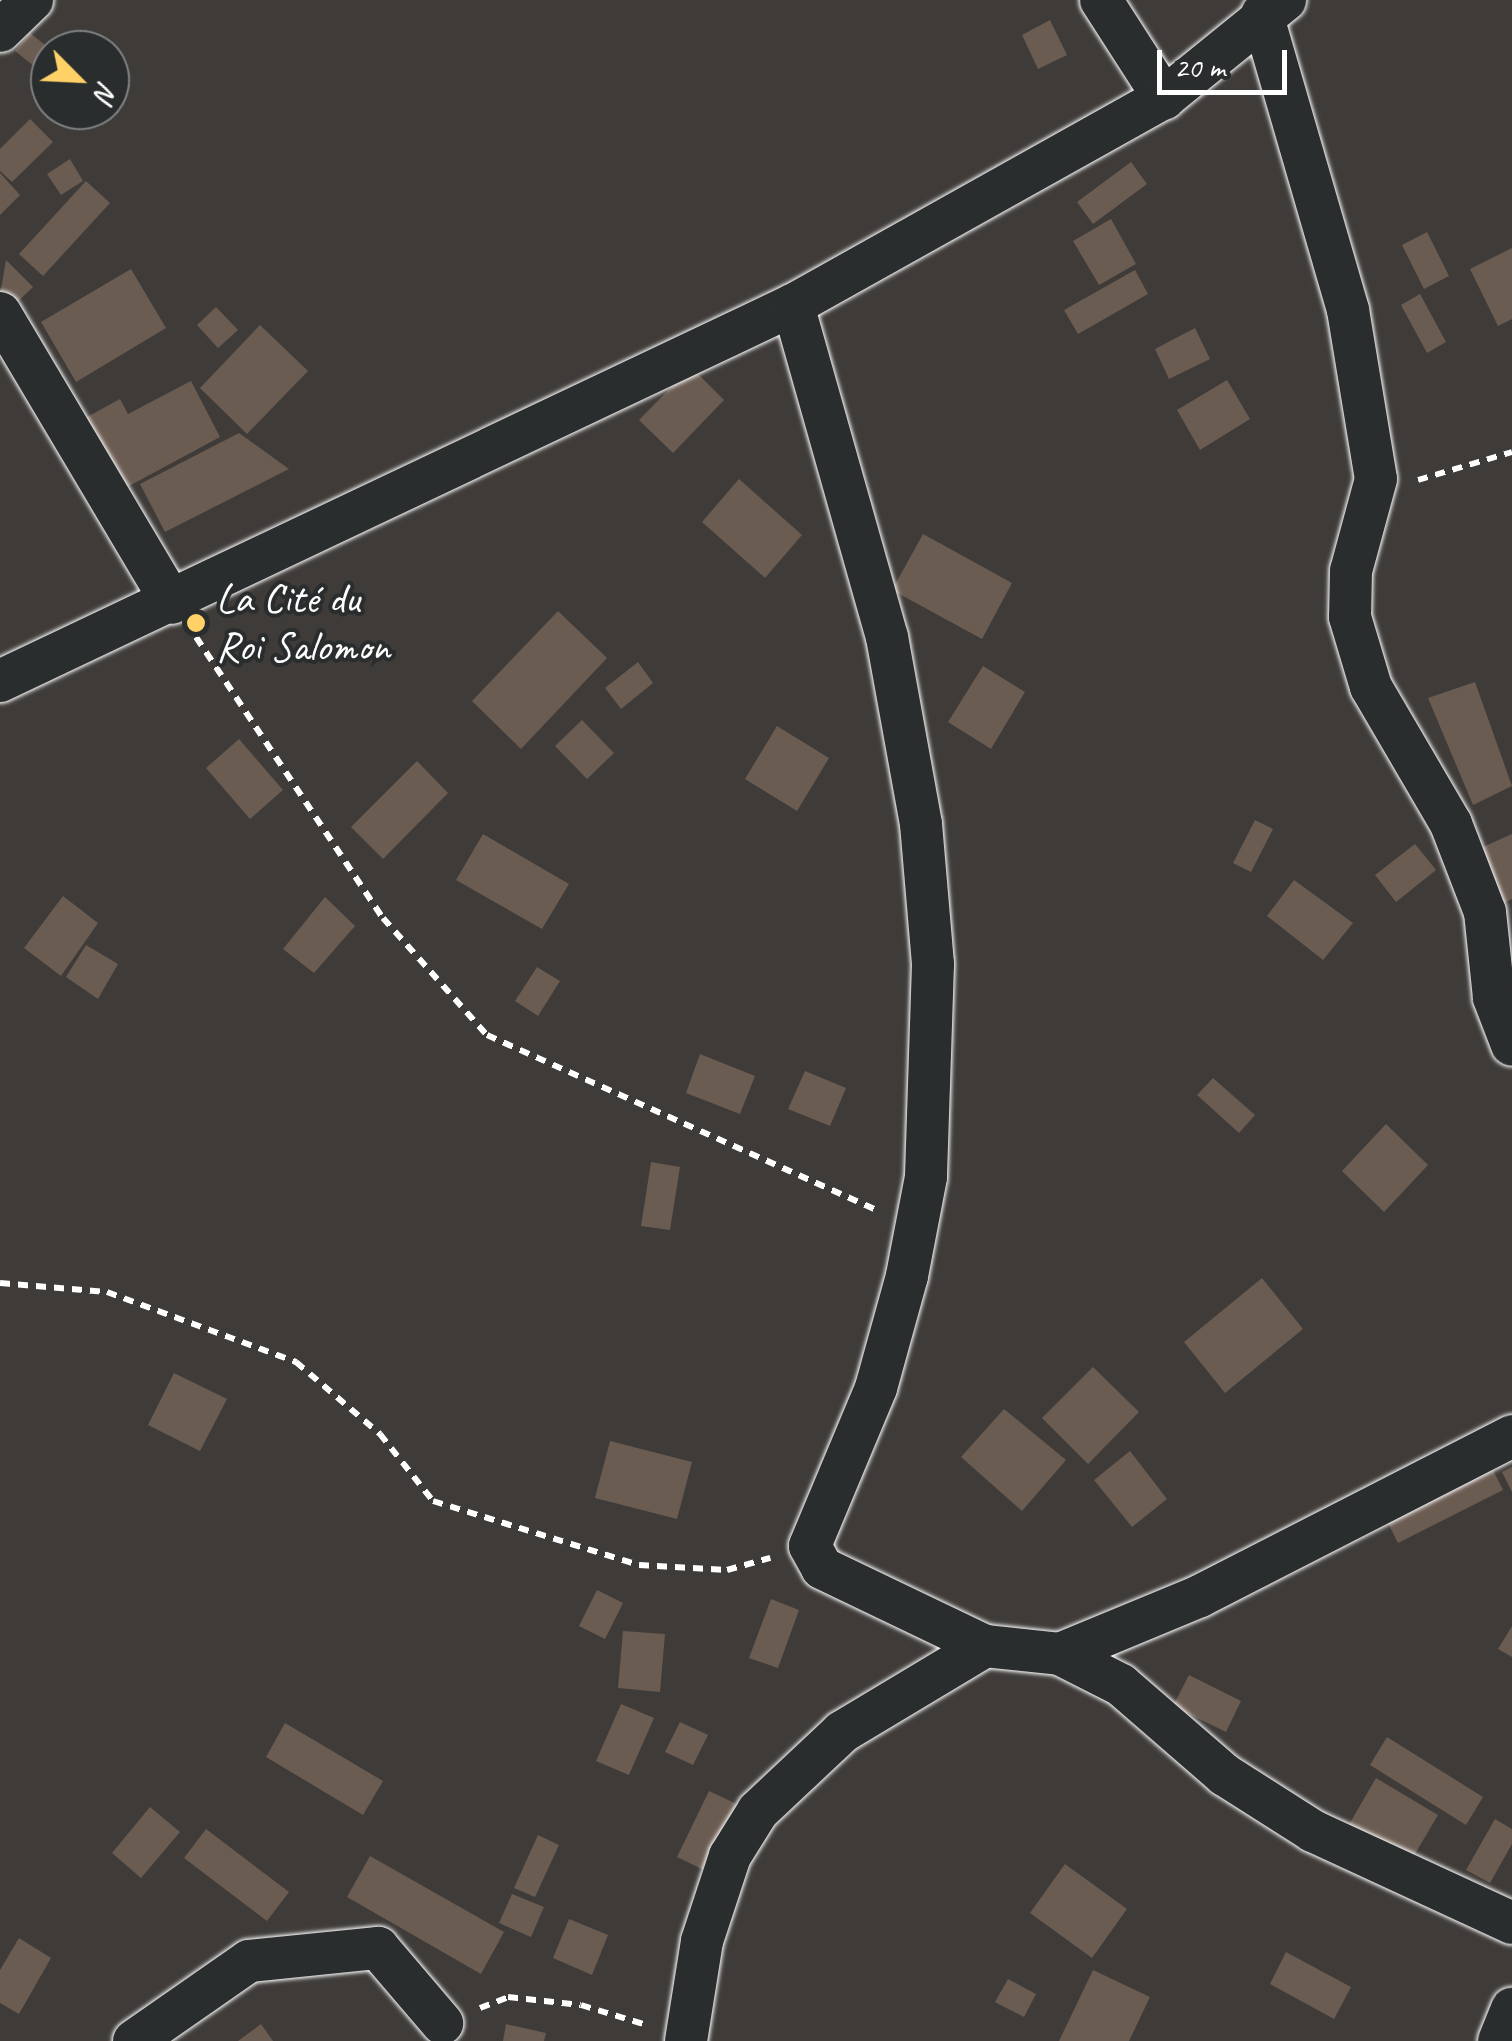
<!DOCTYPE html>
<meta charset="utf-8">
<style>
body{margin:0}
#map{position:relative;width:1512px;height:2041px;overflow:hidden;background:#3e3b39;font-family:Caveat,sans-serif}
div>[style]{position:absolute}
.building>*{inset:0;background:#6b5c52}
.path>*{height:6px;margin-top:-3px;transform-origin:0;background:repeating-linear-gradient(90deg,#fff 0 10px,transparent 0 18px)}
.roads{filter:drop-shadow(0 0 2px #fff) drop-shadow(0 0 2px #fff)}
.minor>*{height:42px;margin:-21px;padding:0 21px;transform-origin:21px;border-radius:21px;background:#2a2d2e}
.dots>*{width:28px;height:28px;translate:-50% -50%;box-sizing:border-box;border:5px solid #2a2d2e;border-radius:50%}
span{translate:-50% -50%;white-space:nowrap;text-align:center;line-height:1.15;-webkit-text-stroke:8px #2a2d2e;paint-order:stroke}
.poi-label{font-size:42px;color:#fff}
.left{translate:0 -50%;text-align:left}
.north{position:absolute;left:30px;top:30px;width:100px;height:100px;box-sizing:border-box;background:#2a2d2e;border:2px solid #7f8182;border-radius:50%;rotate:114deg;font-size:28px;font-weight:700;line-height:40px;text-align:center;color:#fff}
.north::after{content:'';display:block;margin:auto;width:35px;height:45px;background:#ffd166;clip-path:polygon(50% 0,100% 100%,50% 72%,0 100%)}
.scale{position:absolute;left:1157px;top:50px;width:130px;height:45px;box-sizing:border-box;border:5px solid #fff;border-top:0;padding-left:12px;font-size:30px;line-height:35px;white-space:nowrap;color:#fff;-webkit-text-stroke:8px #2a2d2e;paint-order:stroke}
</style>
<div id="map">
<div class="building">
<i style="clip-path:polygon(1050px 20px,1067px 55px,1038px 69px,1022px 35px)"></i>
<i style="clip-path:polygon(30px 33px,50px 49px,50px 79px,15px 51px)"></i>
<i style="clip-path:polygon(30px 119px,53px 142px,12px 182px,0 171px,0 149px)"></i>
<i style="clip-path:polygon(70px 159px,83px 181px,61px 195px,47px 174px)"></i>
<i style="clip-path:polygon(1131px 162px,1147px 184px,1093px 224px,1077px 202px)"></i>
<i style="clip-path:polygon(0 173px,20px 195px,0 215px)"></i>
<i style="clip-path:polygon(86px 181px,110px 203px,43px 276px,19px 254px)"></i>
<i style="clip-path:polygon(1111px 219px,1136px 264px,1099px 285px,1073px 241px)"></i>
<i style="clip-path:polygon(1427px 232px,1449px 276px,1424px 289px,1402px 245px)"></i>
<i style="clip-path:polygon(1512px 248px,1512px 319px,1498px 326px,1470px 269px)"></i>
<i style="clip-path:polygon(6px 260px,33px 287px,12px 307px,0 295px)"></i>
<i style="clip-path:polygon(131px 269px,166px 328px,76px 382px,41px 322px)"></i>
<i style="clip-path:polygon(1135px 270px,1148px 294px,1078px 334px,1064px 310px)"></i>
<i style="clip-path:polygon(1420px 294px,1446px 342px,1427px 353px,1401px 305px)"></i>
<i style="clip-path:polygon(216px 307px,238px 330px,218px 348px,197px 325px)"></i>
<i style="clip-path:polygon(260px 325px,308px 371px,247px 434px,200px 388px)"></i>
<i style="clip-path:polygon(1195px 328px,1210px 359px,1169px 379px,1155px 349px)"></i>
<i style="clip-path:polygon(691px 367px,724px 400px,673px 453px,639px 420px)"></i>
<i style="clip-path:polygon(1227px 380px,1250px 419px,1200px 450px,1177px 410px)"></i>
<i style="clip-path:polygon(191px 381px,220px 437px,116px 493px,78px 422px,120px 399px,128px 414px)"></i>
<i style="clip-path:polygon(239px 433px,289px 469px,165px 532px,140px 484px)"></i>
<i style="clip-path:polygon(739px 479px,802px 535px,765px 578px,702px 522px)"></i>
<i style="clip-path:polygon(923px 534px,1012px 583px,982px 639px,892px 590px)"></i>
<i style="clip-path:polygon(558px 611px,607px 658px,521px 749px,472px 701px)"></i>
<i style="clip-path:polygon(638px 662px,653px 683px,621px 709px,605px 688px)"></i>
<i style="clip-path:polygon(983px 666px,1025px 692px,991px 749px,948px 722px)"></i>
<i style="clip-path:polygon(1475px 682px,1512px 786px,1473px 805px,1428px 698px)"></i>
<i style="clip-path:polygon(582px 720px,614px 753px,587px 779px,555px 746px)"></i>
<i style="clip-path:polygon(777px 726px,829px 758px,797px 811px,745px 779px)"></i>
<i style="clip-path:polygon(239px 739px,283px 790px,250px 819px,206px 768px)"></i>
<i style="clip-path:polygon(417px 761px,448px 793px,383px 859px,351px 827px)"></i>
<i style="clip-path:polygon(1255px 820px,1273px 829px,1251px 872px,1233px 863px)"></i>
<i style="clip-path:polygon(483px 834px,569px 884px,542px 929px,456px 880px)"></i>
<i style="clip-path:polygon(1512px 834px,1512px 899px,1490px 909px,1465px 855px)"></i>
<i style="clip-path:polygon(1415px 844px,1436px 870px,1396px 902px,1375px 875px)"></i>
<i style="clip-path:polygon(1294px 880px,1353px 923px,1323px 960px,1267px 916px)"></i>
<i style="clip-path:polygon(63px 896px,98px 923px,61px 976px,24px 948px)"></i>
<i style="clip-path:polygon(325px 897px,355px 926px,314px 973px,283px 949px)"></i>
<i style="clip-path:polygon(86px 945px,118px 964px,98px 999px,66px 977px)"></i>
<i style="clip-path:polygon(537px 967px,560px 981px,538px 1016px,515px 1001px)"></i>
<i style="clip-path:polygon(700px 1054px,755px 1076px,740px 1114px,686px 1093px)"></i>
<i style="clip-path:polygon(805px 1071px,846px 1088px,830px 1126px,788px 1109px)"></i>
<i style="clip-path:polygon(1213px 1078px,1255px 1115px,1239px 1133px,1197px 1095px)"></i>
<i style="clip-path:polygon(1386px 1124px,1428px 1165px,1384px 1212px,1342px 1171px)"></i>
<i style="clip-path:polygon(651px 1162px,680px 1167px,670px 1230px,641px 1226px)"></i>
<i style="clip-path:polygon(1262px 1278px,1303px 1329px,1225px 1393px,1184px 1342px)"></i>
<i style="clip-path:polygon(1093px 1367px,1139px 1412px,1088px 1464px,1042px 1418px)"></i>
<i style="clip-path:polygon(174px 1373px,227px 1399px,200px 1451px,148px 1425px)"></i>
<i style="clip-path:polygon(1004px 1409px,1066px 1460px,1022px 1511px,961px 1457px)"></i>
<i style="clip-path:polygon(610px 1441px,692px 1462px,677px 1519px,595px 1498px)"></i>
<i style="clip-path:polygon(1130px 1451px,1167px 1499px,1132px 1527px,1094px 1480px)"></i>
<i style="clip-path:polygon(1489px 1462px,1503px 1490px,1398px 1543px,1384px 1515px)"></i>
<i style="clip-path:polygon(1512px 1467px,1512px 1492px,1502px 1472px)"></i>
<i style="clip-path:polygon(597px 1590px,623px 1603px,605px 1639px,579px 1626px)"></i>
<i style="clip-path:polygon(771px 1599px,799px 1610px,778px 1668px,749px 1658px)"></i>
<i style="clip-path:polygon(1512px 1626px,1512px 1657px,1498px 1649px)"></i>
<i style="clip-path:polygon(623px 1631px,665px 1634px,660px 1692px,618px 1688px)"></i>
<i style="clip-path:polygon(1189px 1675px,1241px 1701px,1226px 1732px,1173px 1706px)"></i>
<i style="clip-path:polygon(621px 1704px,654px 1718px,629px 1775px,596px 1761px)"></i>
<i style="clip-path:polygon(680px 1722px,708px 1735px,693px 1765px,665px 1752px)"></i>
<i style="clip-path:polygon(285px 1723px,383px 1781px,363px 1815px,266px 1757px)"></i>
<i style="clip-path:polygon(1387px 1737px,1483px 1797px,1466px 1825px,1370px 1765px)"></i>
<i style="clip-path:polygon(1376px 1778px,1438px 1815px,1409px 1864px,1347px 1828px)"></i>
<i style="clip-path:polygon(709px 1791px,743px 1807px,710px 1873px,677px 1857px)"></i>
<i style="clip-path:polygon(150px 1807px,180px 1832px,141px 1878px,112px 1853px)"></i>
<i style="clip-path:polygon(1495px 1819px,1512px 1829px,1512px 1844px,1490px 1883px,1466px 1870px)"></i>
<i style="clip-path:polygon(206px 1829px,289px 1892px,267px 1921px,184px 1858px)"></i>
<i style="clip-path:polygon(538px 1835px,559px 1845px,535px 1897px,514px 1888px)"></i>
<i style="clip-path:polygon(370px 1856px,504px 1932px,481px 1974px,347px 1897px)"></i>
<i style="clip-path:polygon(1065px 1864px,1127px 1909px,1092px 1958px,1030px 1913px)"></i>
<i style="clip-path:polygon(512px 1894px,544px 1907px,531px 1937px,499px 1923px)"></i>
<i style="clip-path:polygon(569px 1919px,608px 1935px,592px 1975px,553px 1958px)"></i>
<i style="clip-path:polygon(19px 1938px,51px 1958px,19px 2014px,0 2003px,0 1970px)"></i>
<i style="clip-path:polygon(1286px 1952px,1351px 1987px,1334px 2019px,1270px 1984px)"></i>
<i style="clip-path:polygon(1093px 1970px,1150px 1997px,1129px 2041px,1059px 2041px)"></i>
<i style="clip-path:polygon(1008px 1979px,1036px 1994px,1024px 2017px,995px 2002px)"></i>
<i style="clip-path:polygon(261px 2024px,273px 2041px,238px 2041px)"></i>
<i style="clip-path:polygon(506px 2024px,546px 2033px,544px 2041px,503px 2041px)"></i>
</div>
<div class="path">
<i style="left:1418px;top:480px;width:98px;rotate:-16.6deg"></i>
<i style="left:196px;top:637px;width:338px;rotate:56.4deg"></i>
<i style="left:383px;top:918px;width:157px;rotate:48.4deg"></i>
<i style="left:487px;top:1035px;width:427px;rotate:24.2deg"></i>
<i style="left:0;top:1283px;width:107px;rotate:4.8deg"></i>
<i style="left:107px;top:1292px;width:202px;rotate:20.3deg"></i>
<i style="left:296px;top:1362px;width:111px;rotate:40.6deg"></i>
<i style="left:380px;top:1434px;width:85px;rotate:51.7deg"></i>
<i style="left:433px;top:1501px;width:216px;rotate:17.3deg"></i>
<i style="left:639px;top:1565px;width:88px;rotate:3.3deg"></i>
<i style="left:727px;top:1570px;width:45px;rotate:-15.6deg"></i>
<i style="left:480px;top:2008px;width:30px;rotate:-21deg"></i>
<i style="left:508px;top:1997px;width:73px;rotate:6.3deg"></i>
<i style="left:581px;top:2005px;width:69px;rotate:16.9deg"></i>
</div>
<div class="roads">
<div class="minor">
<i style="left:1101px;top:0;width:117px;rotate:57.3deg"></i>
<i style="left:1262px;top:14px;width:308px;rotate:73.8deg"></i>
<i style="left:1348px;top:310px;width:171px;rotate:80.6deg"></i>
<i style="left:1376px;top:479px;width:95px;rotate:105.2deg"></i>
<i style="left:1351px;top:571px;width:46px;rotate:91.2deg"></i>
<i style="left:1350px;top:617px;width:73px;rotate:73.3deg"></i>
<i style="left:1371px;top:687px;width:159px;rotate:59.7deg"></i>
<i style="left:1451px;top:824px;width:94px;rotate:68.9deg"></i>
<i style="left:1485px;top:912px;width:86px;rotate:84deg"></i>
<i style="left:1494px;top:998px;width:50px;rotate:69deg"></i>
<i style="left:0;top:31px;width:45px;rotate:-44.1deg"></i>
<i style="left:793px;top:305px;width:345px;rotate:74.2deg"></i>
<i style="left:887px;top:637px;width:190px;rotate:79.7deg"></i>
<i style="left:921px;top:824px;width:141px;rotate:85.1deg"></i>
<i style="left:933px;top:964px;width:213px;rotate:91.9deg"></i>
<i style="left:926px;top:1177px;width:101px;rotate:100.9deg"></i>
<i style="left:907px;top:1276px;width:116px;rotate:105.5deg"></i>
<i style="left:876px;top:1388px;width:171px;rotate:112.7deg"></i>
<i style="left:810px;top:1546px;width:25px;rotate:61deg"></i>
<i style="left:822px;top:1568px;width:181px;rotate:25.6deg"></i>
<i style="left:985px;top:1646px;width:75px;rotate:6.1deg"></i>
<i style="left:1060px;top:1654px;width:68px;rotate:26.9deg"></i>
<i style="left:1121px;top:1685px;width:138px;rotate:40.9deg"></i>
<i style="left:1225px;top:1775px;width:104px;rotate:32.5deg"></i>
<i style="left:1313px;top:1831px;width:219px;rotate:24.8deg"></i>
<i style="left:0;top:313px;width:337px;rotate:59.3deg"></i>
<i style="left:0;top:681px;width:878px;rotate:-25.37deg"></i>
<i style="left:793px;top:305px;width:425px;rotate:-29.2deg"></i>
<i style="left:1164px;top:98px;width:156px;rotate:-39deg"></i>
<i style="left:1060px;top:1654px;width:152px;rotate:-22.5deg"></i>
<i style="left:1200px;top:1596px;width:351px;rotate:-27.1deg"></i>
<i style="left:134px;top:2041px;width:140px;rotate:-34.8deg"></i>
<i style="left:249px;top:1961px;width:130px;rotate:-5.8deg"></i>
<i style="left:378px;top:1948px;width:99px;rotate:49.5deg"></i>
<i style="left:686px;top:2041px;width:101px;rotate:-80.9deg"></i>
<i style="left:702px;top:1941px;width:89px;rotate:-71.8deg"></i>
<i style="left:730px;top:1856px;width:53px;rotate:-58.1deg"></i>
<i style="left:758px;top:1811px;width:115px;rotate:-43.2deg"></i>
<i style="left:842px;top:1732px;width:167px;rotate:-31deg"></i>
<i style="left:1499px;top:2041px;width:35px;rotate:-68deg"></i>
</div>
</div>
<div class="dots">
<i style="left:196px;top:623px;background:#ffd166"></i>
</div>
<div class="poi-label">
<span class="left" style="left:216px;top:623px">La Cité du<br>Roi Salomon</span>
</div>
<div class="north">N</div>
<div class="scale">20 m</div>
</div>
